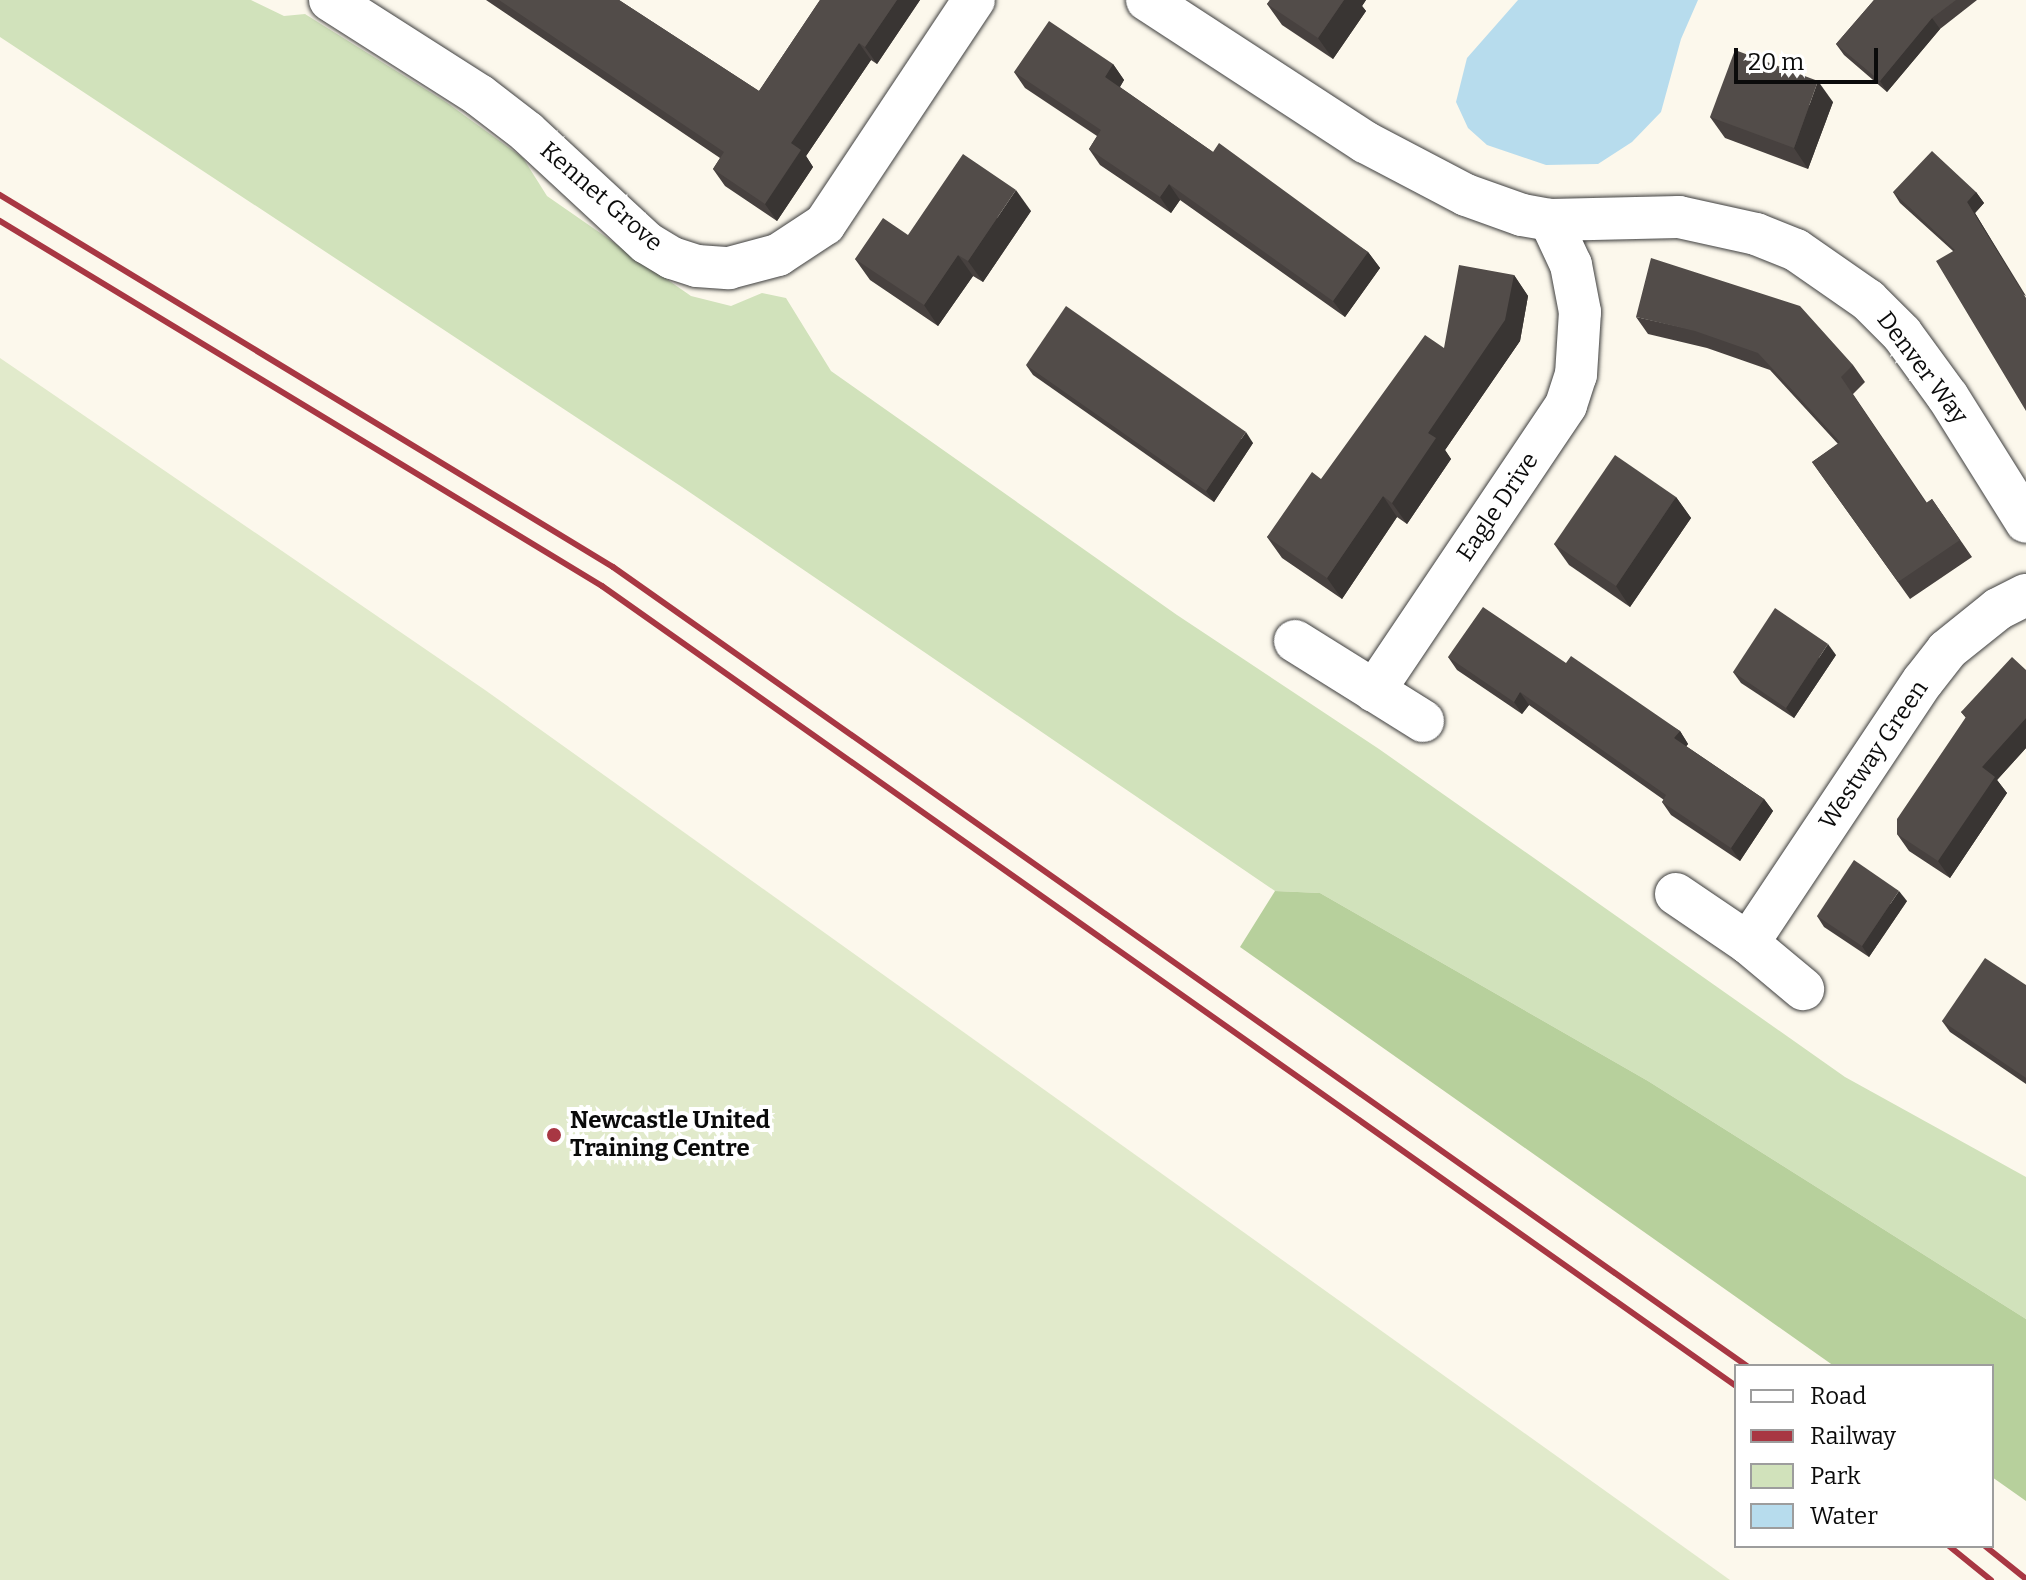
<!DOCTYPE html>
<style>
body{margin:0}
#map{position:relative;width:2026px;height:1580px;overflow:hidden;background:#fcf8ec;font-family:Bitter,serif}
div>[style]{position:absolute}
.green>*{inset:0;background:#d1e2bb}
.forest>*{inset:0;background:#b7d09c}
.pitch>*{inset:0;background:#e1eacb}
.water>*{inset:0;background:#b7dced}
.roads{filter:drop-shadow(0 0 2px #3e3e3e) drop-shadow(0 0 2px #3e3e3e)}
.street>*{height:42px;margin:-21px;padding:0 21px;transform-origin:21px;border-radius:21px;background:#fff}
.rail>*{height:6px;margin:-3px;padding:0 3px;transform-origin:3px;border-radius:3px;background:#a83743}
.wall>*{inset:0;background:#47413f}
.shaded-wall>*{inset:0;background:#393533}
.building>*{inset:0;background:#524c49}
.dots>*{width:22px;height:22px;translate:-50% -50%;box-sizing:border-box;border:4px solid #fff;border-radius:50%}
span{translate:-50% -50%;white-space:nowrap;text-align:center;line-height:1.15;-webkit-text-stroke:8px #fff;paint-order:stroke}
.street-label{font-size:24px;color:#0b0b0b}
.poi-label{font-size:24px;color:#0b0b0b;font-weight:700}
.left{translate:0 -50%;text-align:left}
.legend{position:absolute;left:1734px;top:1364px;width:260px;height:184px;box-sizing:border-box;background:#fff;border:2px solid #9d9d9d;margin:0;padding:10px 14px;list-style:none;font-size:24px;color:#0b0b0b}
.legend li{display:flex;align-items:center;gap:16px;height:40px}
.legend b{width:40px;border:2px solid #9d9d9d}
.scale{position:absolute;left:1734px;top:48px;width:144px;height:36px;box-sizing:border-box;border:4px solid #0b0b0b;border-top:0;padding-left:10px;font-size:24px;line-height:28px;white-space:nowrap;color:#0b0b0b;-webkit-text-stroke:6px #fff;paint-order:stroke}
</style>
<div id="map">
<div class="green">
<i style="clip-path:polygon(0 0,251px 0,284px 16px,305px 14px,446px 102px,523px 158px,547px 196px,691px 296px,731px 306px,762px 293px,786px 298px,831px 371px,1177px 615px,1379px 749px,1845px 1077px,2026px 1177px,2026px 1319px,1648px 1081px,1320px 893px,1275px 891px,682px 487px,0 37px)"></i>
</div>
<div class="forest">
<i style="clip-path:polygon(1275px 891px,1320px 893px,1648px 1081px,2026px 1319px,2026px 1501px,1992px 1477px,1992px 1366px,1834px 1366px,1240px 947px)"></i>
</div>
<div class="pitch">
<i style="clip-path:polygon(0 358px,485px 690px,1730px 1580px,0 1580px)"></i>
</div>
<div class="water">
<i style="clip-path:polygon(1518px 0,1698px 0,1681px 39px,1661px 112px,1632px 142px,1598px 164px,1546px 165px,1487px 145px,1468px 128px,1456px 102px,1467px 58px)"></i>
</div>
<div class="roads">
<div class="street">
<i style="left:330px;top:0;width:177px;rotate:32.5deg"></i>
<i style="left:479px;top:95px;width:61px;rotate:37.6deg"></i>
<i style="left:527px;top:132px;width:163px;rotate:42.8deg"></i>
<i style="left:647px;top:243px;width:29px;rotate:31deg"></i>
<i style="left:672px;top:258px;width:26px;rotate:18deg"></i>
<i style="left:697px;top:266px;width:32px;rotate:4deg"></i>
<i style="left:729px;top:268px;width:51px;rotate:-14.9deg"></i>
<i style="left:778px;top:255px;width:56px;rotate:-33.4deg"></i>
<i style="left:825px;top:224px;width:269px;rotate:-56.4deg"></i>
<i style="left:1147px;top:0;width:260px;rotate:33.1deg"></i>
<i style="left:1365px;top:142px;width:114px;rotate:27.7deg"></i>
<i style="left:1466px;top:195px;width:59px;rotate:19.7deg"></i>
<i style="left:1522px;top:215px;width:28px;rotate:10deg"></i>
<i style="left:1550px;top:220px;width:129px;rotate:-1.3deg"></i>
<i style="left:1679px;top:217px;width:79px;rotate:12.4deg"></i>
<i style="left:1756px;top:234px;width:43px;rotate:21.8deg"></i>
<i style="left:1796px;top:250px;width:88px;rotate:34.8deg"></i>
<i style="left:1868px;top:300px;width:48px;rotate:45deg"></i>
<i style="left:1902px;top:334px;width:78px;rotate:53.9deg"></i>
<i style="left:1948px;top:397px;width:147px;rotate:58deg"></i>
<i style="left:1295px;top:641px;width:151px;rotate:32deg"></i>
<i style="left:1374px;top:691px;width:344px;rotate:-56.1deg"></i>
<i style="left:1566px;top:405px;width:32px;rotate:-72deg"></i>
<i style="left:1576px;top:375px;width:63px;rotate:-86.4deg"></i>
<i style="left:1580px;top:312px;width:48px;rotate:-100.8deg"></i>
<i style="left:1571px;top:265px;width:50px;rotate:-115deg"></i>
<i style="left:1676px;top:894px;width:87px;rotate:34.2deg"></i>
<i style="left:1748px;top:943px;width:72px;rotate:39.9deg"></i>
<i style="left:1748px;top:943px;width:315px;rotate:-56.3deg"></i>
<i style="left:1923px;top:681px;width:39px;rotate:-52deg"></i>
<i style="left:1947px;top:650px;width:65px;rotate:-38.8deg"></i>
<i style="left:1998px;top:609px;width:31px;rotate:-27deg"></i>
</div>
</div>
<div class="rail">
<i style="left:0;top:195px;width:717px;rotate:31.25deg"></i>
<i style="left:613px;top:567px;width:1387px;rotate:35.17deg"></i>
<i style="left:0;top:221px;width:704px;rotate:31.23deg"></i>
<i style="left:602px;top:586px;width:1388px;rotate:35.2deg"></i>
<i style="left:1949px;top:1546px;width:54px;rotate:39deg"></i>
<i style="left:1985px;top:1546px;width:53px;rotate:38.8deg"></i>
</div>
<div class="wall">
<i style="clip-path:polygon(486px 0,619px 0,759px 91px,820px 0,920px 0,877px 64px,871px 60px,806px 156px,813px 167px,777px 221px,725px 186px,713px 169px,720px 158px)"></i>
<i style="clip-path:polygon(1270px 0,1366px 0,1362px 6px,1366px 11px,1333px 59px,1282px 25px,1267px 4px)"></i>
<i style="clip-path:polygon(1874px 0,1977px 0,1940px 29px,1887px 92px,1844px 55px,1836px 44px)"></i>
<i style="clip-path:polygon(1113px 64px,1124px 80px,1120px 87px,1213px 152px,1368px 252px,1380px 268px,1345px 317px,1180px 200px,1171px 213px,1100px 165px,1089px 149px,1097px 136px,1025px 88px,1014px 72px)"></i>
<i style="clip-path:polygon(1833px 102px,1808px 169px,1725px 138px,1710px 117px)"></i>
<i style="clip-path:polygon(1893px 192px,1976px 192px,1984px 203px,1975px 213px,2026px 296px,1953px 251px,1900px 203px)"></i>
<i style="clip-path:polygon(1031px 211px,983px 282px,973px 276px,938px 326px,870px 280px,855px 259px,908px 235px)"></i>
<i style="clip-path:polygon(1514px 275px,1528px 296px,1520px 341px,1445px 450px,1451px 459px,1407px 524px,1397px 517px,1342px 599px,1282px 558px,1267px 537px)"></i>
<i style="clip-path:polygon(1636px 317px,1853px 365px,1865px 382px,1853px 394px,1927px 503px,1932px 499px,1972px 557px,1910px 599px,1812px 462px,1838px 444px,1770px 370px,1707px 348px,1648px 334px)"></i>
<i style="clip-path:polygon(1026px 365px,1253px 443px,1214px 502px,1033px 375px)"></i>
<i style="clip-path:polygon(1676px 497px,1691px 518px,1630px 607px,1569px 565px,1554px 544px)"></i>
<i style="clip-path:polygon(1836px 655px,1794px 718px,1741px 683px,1733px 672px)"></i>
<i style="clip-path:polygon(1448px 657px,1566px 663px,1680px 731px,1688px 744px,1686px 746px,1764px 799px,1773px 811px,1740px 861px,1671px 815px,1662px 802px,1664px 800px,1529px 705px,1522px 714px,1457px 670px)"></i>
<i style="clip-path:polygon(2026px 670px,2026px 748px,1997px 780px,2007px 793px,1950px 878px,1909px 851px,1897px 834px,1966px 718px,1961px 712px)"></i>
<i style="clip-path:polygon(1907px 901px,1869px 957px,1824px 927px,1817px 916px)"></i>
<i style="clip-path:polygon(2026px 985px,2026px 1084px,1950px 1032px,1942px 1021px)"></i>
</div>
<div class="shaded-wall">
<i style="clip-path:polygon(897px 0,920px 0,877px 64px,865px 47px)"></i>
<i style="clip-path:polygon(1344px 0,1366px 0,1362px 6px,1366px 11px,1333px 59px,1318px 38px)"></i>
<i style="clip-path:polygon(1932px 18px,1940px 29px,1887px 92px,1880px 81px)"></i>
<i style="clip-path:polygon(859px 43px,871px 60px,806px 156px,813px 167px,777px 221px,765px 204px,791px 143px)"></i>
<i style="clip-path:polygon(1113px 64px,1124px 80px,1116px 93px,1105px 77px)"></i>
<i style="clip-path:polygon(1818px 81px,1833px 102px,1808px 169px,1794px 148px)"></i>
<i style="clip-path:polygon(1169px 184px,1180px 200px,1171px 213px,1160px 197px)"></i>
<i style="clip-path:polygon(1016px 190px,1031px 211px,983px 282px,968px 261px)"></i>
<i style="clip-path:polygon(1976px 192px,1984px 203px,1975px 213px,2026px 298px,1967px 202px)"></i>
<i style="clip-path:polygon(1368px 252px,1380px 268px,1345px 317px,1333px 301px)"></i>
<i style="clip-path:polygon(958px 255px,973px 276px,938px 326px,924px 305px)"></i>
<i style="clip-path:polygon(1514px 275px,1528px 296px,1520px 341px,1445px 450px,1451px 459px,1407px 524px,1392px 503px,1428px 433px)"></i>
<i style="clip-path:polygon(1246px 432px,1253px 443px,1214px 502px,1206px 491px)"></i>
<i style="clip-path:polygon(1383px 496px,1397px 517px,1342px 599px,1327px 578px)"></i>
<i style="clip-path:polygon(1676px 497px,1691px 518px,1630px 607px,1616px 586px)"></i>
<i style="clip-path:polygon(1828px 644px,1836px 655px,1794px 718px,1786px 708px)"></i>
<i style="clip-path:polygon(1520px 692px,1529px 705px,1522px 714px,1514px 702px)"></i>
<i style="clip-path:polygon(2026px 718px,2026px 748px,1997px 780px,2007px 793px,1950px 878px,1938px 861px,1982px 767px)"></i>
<i style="clip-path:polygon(1680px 731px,1688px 744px,1683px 751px,1674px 738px)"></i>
<i style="clip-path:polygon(1764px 799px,1773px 811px,1740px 861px,1731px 848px)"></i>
<i style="clip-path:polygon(1899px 891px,1907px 901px,1869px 957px,1862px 946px)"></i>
</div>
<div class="building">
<i style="clip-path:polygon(499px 0,619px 0,759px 91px,820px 0,897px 0,865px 47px,859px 43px,791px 143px,801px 150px,765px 204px,713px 169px,724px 152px)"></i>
<i style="clip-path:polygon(1270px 0,1344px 0,1318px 38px,1267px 4px)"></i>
<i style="clip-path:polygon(1874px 0,1956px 0,1932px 18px,1880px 81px,1836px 44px)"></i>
<i style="clip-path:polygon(1049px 21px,1113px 64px,1105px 77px,1213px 152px,1219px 143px,1368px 252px,1333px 301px,1169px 184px,1160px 197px,1089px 149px,1101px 130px,1014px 72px)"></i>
<i style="clip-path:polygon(1735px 50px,1818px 81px,1794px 148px,1710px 117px)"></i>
<i style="clip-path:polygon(1932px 151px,1976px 192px,1967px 202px,2026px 298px,2026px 411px,1936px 261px,1955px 250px,1893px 192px)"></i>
<i style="clip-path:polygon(963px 154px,1016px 190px,968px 261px,958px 255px,924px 305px,855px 259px,883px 218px,908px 235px)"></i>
<i style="clip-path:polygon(1651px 258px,1800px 306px,1853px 365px,1841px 377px,1926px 503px,1932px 499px,1960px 540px,1898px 582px,1812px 462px,1840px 442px,1758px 353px,1695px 331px,1636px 317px)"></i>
<i style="clip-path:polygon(1459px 265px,1514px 275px,1505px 320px,1428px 433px,1436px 438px,1392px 503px,1383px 496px,1327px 578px,1267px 537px,1312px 472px,1321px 479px,1425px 335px,1444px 348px)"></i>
<i style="clip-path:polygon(1066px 306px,1246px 432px,1206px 491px,1026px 365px)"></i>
<i style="clip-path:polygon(1615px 455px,1676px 497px,1616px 586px,1554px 544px)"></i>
<i style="clip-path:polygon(1483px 607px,1566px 663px,1571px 656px,1680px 731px,1674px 738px,1764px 799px,1731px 848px,1662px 802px,1666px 795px,1520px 692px,1514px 702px,1448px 657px)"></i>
<i style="clip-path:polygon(1775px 608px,1828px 644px,1786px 708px,1733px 672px)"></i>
<i style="clip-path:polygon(2012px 657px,2026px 670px,2026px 718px,1982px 767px,1995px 777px,1938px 861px,1897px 834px,1897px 819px,1966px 717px,1961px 712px)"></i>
<i style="clip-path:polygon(1854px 860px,1899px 891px,1862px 946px,1817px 916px)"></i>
<i style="clip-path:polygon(1985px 958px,2026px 985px,2026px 1078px,1942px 1021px)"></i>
</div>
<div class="dots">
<i style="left:554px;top:1135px;background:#a83743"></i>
</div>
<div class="street-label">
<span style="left:601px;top:197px;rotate:41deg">Kennet Grove</span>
<span style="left:1922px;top:368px;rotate:53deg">Denver Way</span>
<span style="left:1498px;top:507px;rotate:-56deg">Eagle Drive</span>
<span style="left:1874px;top:755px;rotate:-56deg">Westway Green</span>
</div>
<div class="poi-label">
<span class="left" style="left:570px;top:1135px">Newcastle United<br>Training Centre</span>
</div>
<ul class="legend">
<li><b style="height:10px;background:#fff"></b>Road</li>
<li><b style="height:10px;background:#a83743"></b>Railway</li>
<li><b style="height:22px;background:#d1e2bb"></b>Park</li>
<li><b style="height:22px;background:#b7dced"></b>Water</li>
</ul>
<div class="scale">20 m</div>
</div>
